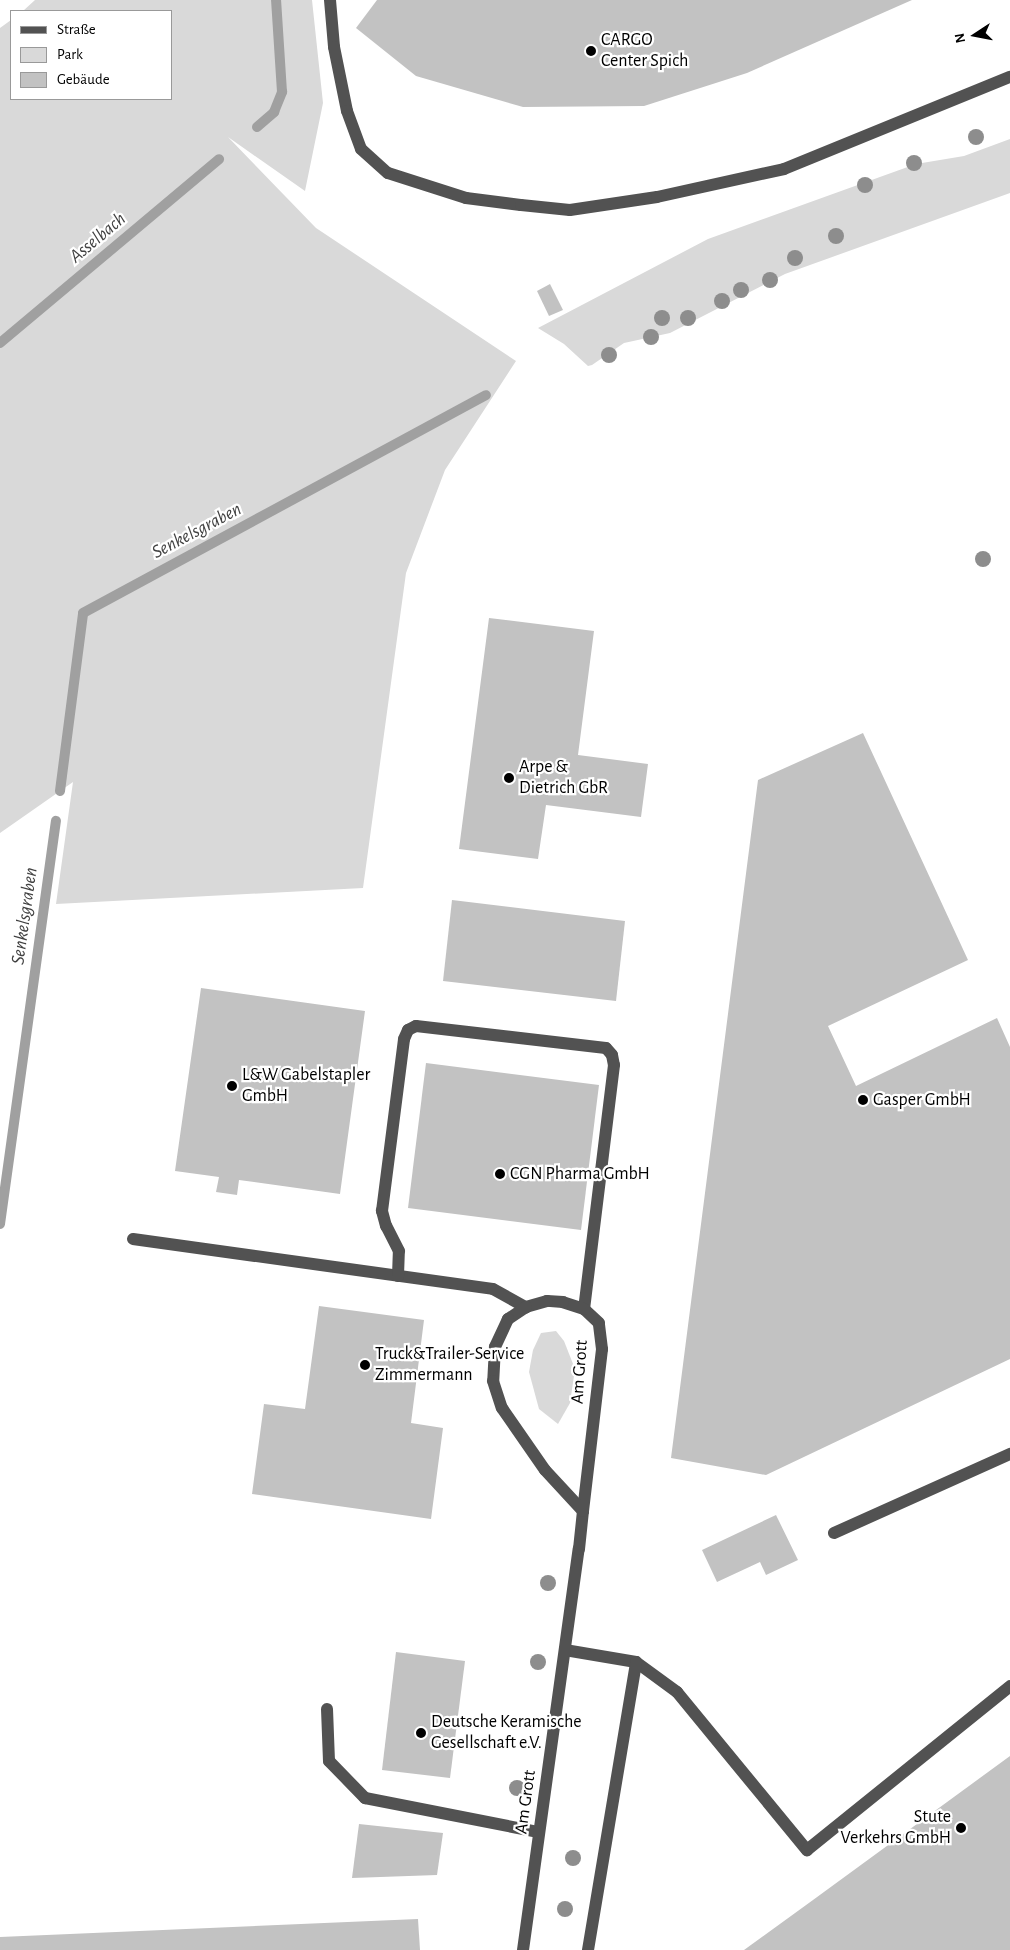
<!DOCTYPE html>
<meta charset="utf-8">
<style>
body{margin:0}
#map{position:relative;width:1010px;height:1950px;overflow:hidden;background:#fff;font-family:"Alegreya Sans",sans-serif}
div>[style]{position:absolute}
.green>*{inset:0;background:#d9d9d9}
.stream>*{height:10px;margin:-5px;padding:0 5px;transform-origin:5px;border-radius:5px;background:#a0a0a0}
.building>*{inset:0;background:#c2c2c2}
.minor>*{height:12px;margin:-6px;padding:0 6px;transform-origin:6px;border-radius:6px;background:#525252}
.trees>*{width:16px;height:16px;margin:-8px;border-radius:50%;background:#8d8d8d}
.dots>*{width:14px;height:14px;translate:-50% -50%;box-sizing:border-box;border:2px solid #fff;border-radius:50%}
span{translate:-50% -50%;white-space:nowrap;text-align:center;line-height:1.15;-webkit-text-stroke:4.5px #fff;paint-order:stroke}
.poi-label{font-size:18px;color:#000}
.left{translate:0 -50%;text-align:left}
.right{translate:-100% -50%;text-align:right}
.street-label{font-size:18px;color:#000}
.water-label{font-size:19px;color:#414141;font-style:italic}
.legend{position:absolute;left:10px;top:10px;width:162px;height:90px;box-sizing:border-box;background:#fff;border:1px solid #999;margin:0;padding:6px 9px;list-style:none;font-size:15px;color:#000}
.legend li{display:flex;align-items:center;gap:10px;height:25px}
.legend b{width:25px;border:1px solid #999}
.north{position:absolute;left:950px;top:10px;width:50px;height:50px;-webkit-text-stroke:4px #fff;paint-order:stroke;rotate:259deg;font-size:14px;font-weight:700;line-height:20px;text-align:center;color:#000}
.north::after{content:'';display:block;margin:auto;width:18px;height:22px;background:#000;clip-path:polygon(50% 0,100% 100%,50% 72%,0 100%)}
</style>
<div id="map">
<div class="green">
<i style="clip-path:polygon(35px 0,312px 0,323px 103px,305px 191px,228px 137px,316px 228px,516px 361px,445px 470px,406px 573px,363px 888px,56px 904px,73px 782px,0 833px,0 28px,11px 20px,11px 99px,171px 99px,171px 11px,23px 11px)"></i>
<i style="clip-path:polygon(1010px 139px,1010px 193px,785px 274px,670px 333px,624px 343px,592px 365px,588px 366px,564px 344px,538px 328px,708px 239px,916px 164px,964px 156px)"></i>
<i style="clip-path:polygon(556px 1331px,564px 1341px,575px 1369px,570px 1403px,558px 1424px,539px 1409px,529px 1372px,533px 1350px,541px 1333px)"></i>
</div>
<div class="stream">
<i style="left:257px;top:127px;width:23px;rotate:-41deg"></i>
<i style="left:274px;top:112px;width:22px;rotate:-68deg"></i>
<i style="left:282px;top:92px;width:92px;rotate:-93.7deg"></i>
<i style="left:0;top:343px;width:286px;rotate:-40deg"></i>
<i style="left:60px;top:791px;width:179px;rotate:-82.6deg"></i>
<i style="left:83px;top:613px;width:458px;rotate:-28.4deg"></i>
<i style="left:0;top:1224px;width:407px;rotate:-82.1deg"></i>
</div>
<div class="building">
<i style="clip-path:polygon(377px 0,912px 0,747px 73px,644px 106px,523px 107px,416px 76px,356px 28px)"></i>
<i style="clip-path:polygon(550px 284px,563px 310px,549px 316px,537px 291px)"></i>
<i style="clip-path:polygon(489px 618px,594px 631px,578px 755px,648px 764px,641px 817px,546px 805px,538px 859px,459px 849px)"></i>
<i style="clip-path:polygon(863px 733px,968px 960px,828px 1026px,856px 1086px,997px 1018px,1010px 1047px,1010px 1359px,766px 1475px,671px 1458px,758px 780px)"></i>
<i style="clip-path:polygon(452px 900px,625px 921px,616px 1001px,443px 981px)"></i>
<i style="clip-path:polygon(201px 988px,365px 1011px,340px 1194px,239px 1180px,237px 1195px,216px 1192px,219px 1177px,175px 1171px)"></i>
<i style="clip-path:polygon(426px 1063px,599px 1085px,581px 1230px,408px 1208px)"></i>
<i style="clip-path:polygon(319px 1306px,424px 1320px,411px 1423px,443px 1428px,431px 1519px,252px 1494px,264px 1404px,305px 1409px)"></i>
<i style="clip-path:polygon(776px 1515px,798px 1560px,766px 1575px,760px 1562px,717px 1582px,702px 1550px)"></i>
<i style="clip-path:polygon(396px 1652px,465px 1661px,450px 1778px,382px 1770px)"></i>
<i style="clip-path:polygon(1010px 1756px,1010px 1950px,744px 1950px,813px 1900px)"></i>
<i style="clip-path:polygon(359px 1824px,443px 1833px,437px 1875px,352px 1878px)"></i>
<i style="clip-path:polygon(418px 1919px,420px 1950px,0 1950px,0 1937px)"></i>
</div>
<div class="minor">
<i style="left:330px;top:0;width:47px;rotate:85.1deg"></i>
<i style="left:334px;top:47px;width:65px;rotate:78.5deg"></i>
<i style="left:347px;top:111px;width:40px;rotate:69.8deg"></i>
<i style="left:361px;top:149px;width:36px;rotate:42deg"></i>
<i style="left:388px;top:173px;width:82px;rotate:17.8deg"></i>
<i style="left:466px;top:198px;width:55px;rotate:7.3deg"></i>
<i style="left:521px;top:205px;width:49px;rotate:5.8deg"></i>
<i style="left:570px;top:210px;width:88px;rotate:-8.5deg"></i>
<i style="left:657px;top:197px;width:130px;rotate:-12.4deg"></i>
<i style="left:784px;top:169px;width:244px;rotate:-22.2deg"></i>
<i style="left:133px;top:1239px;width:363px;rotate:7.9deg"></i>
<i style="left:493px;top:1289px;width:38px;rotate:29deg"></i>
<i style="left:398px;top:1276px;width:25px;rotate:-88deg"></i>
<i style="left:399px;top:1251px;width:28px;rotate:-117deg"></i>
<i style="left:386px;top:1226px;width:16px;rotate:-105deg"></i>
<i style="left:382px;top:1211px;width:173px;rotate:-82.7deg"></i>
<i style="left:404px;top:1039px;width:10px;rotate:-66deg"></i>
<i style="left:408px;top:1030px;width:9px;rotate:-27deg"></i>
<i style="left:416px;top:1026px;width:191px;rotate:6.6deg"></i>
<i style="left:606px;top:1048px;width:9px;rotate:49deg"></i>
<i style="left:612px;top:1055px;width:10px;rotate:79deg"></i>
<i style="left:614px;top:1065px;width:246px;rotate:97deg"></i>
<i style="left:834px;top:1533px;width:193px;rotate:-24.2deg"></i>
<i style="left:565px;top:1650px;width:72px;rotate:9.6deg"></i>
<i style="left:636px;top:1662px;width:51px;rotate:36.2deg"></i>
<i style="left:677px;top:1692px;width:205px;rotate:50.6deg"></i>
<i style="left:807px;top:1850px;width:261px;rotate:-38.9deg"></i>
<i style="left:327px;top:1709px;width:52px;rotate:87.8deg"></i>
<i style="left:329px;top:1761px;width:52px;rotate:45.8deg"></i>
<i style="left:365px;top:1798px;width:177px;rotate:11.1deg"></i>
<i style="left:523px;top:1950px;width:405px;rotate:-82.1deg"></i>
<i style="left:579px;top:1549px;width:38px;rotate:-84deg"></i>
<i style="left:583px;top:1511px;width:163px;rotate:-83.3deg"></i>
<i style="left:602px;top:1349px;width:26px;rotate:-97deg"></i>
<i style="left:599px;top:1323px;width:21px;rotate:-137deg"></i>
<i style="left:584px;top:1309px;width:22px;rotate:-162deg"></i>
<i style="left:563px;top:1302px;width:16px;rotate:-176deg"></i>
<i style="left:547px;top:1301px;width:22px;rotate:164deg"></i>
<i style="left:526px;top:1307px;width:22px;rotate:146deg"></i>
<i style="left:508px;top:1319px;width:31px;rotate:115deg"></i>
<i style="left:495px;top:1347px;width:34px;rotate:93deg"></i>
<i style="left:493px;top:1381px;width:28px;rotate:72deg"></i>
<i style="left:502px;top:1408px;width:75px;rotate:55.3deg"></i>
<i style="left:545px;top:1470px;width:56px;rotate:47.2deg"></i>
<i style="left:588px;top:1950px;width:292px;rotate:-80.5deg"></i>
</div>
<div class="trees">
<i style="left:976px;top:137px"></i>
<i style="left:914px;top:163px"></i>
<i style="left:865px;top:185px"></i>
<i style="left:836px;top:236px"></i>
<i style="left:795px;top:258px"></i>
<i style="left:770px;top:280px"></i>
<i style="left:741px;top:290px"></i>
<i style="left:722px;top:301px"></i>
<i style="left:662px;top:318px"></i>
<i style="left:688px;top:318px"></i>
<i style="left:651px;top:337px"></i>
<i style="left:609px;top:355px"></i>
<i style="left:983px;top:559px"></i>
<i style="left:548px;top:1583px"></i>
<i style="left:538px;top:1662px"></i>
<i style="left:517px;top:1788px"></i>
<i style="left:573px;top:1858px"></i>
<i style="left:565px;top:1909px"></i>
</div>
<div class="dots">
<i style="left:591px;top:51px;background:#000"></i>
<i style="left:509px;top:778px;background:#000"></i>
<i style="left:232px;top:1086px;background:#000"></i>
<i style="left:863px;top:1100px;background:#000"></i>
<i style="left:500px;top:1174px;background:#000"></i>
<i style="left:365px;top:1365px;background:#000"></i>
<i style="left:421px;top:1733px;background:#000"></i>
<i style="left:961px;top:1828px;background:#000"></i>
</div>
<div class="poi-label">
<span class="left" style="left:601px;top:51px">CARGO<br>Center Spich</span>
<span class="left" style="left:519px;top:778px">Arpe &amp;<br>Dietrich GbR</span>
<span class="left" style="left:242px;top:1086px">L&amp;W Gabelstapler<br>GmbH</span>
<span class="left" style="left:873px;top:1100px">Gasper GmbH</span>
<span class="left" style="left:510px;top:1174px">CGN Pharma GmbH</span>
<span class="left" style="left:375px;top:1365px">Truck&amp;Trailer-Service<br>Zimmermann</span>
<span class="left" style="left:431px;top:1733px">Deutsche Keramische<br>Gesellschaft e.V.</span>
<span class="right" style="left:951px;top:1828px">Stute<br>Verkehrs GmbH</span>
</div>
<div class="street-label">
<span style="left:580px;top:1372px;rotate:-86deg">Am Grott</span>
<span style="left:526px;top:1802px;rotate:-82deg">Am Grott</span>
</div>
<div class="water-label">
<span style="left:98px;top:238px;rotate:-40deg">Asselbach</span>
<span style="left:197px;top:531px;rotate:-28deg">Senkelsgraben</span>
<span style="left:25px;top:916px;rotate:-82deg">Senkelsgraben</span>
</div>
<ul class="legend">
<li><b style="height:6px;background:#525252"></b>Straße</li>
<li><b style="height:14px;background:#d9d9d9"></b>Park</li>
<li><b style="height:14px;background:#c2c2c2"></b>Gebäude</li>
</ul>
<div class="north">N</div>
</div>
